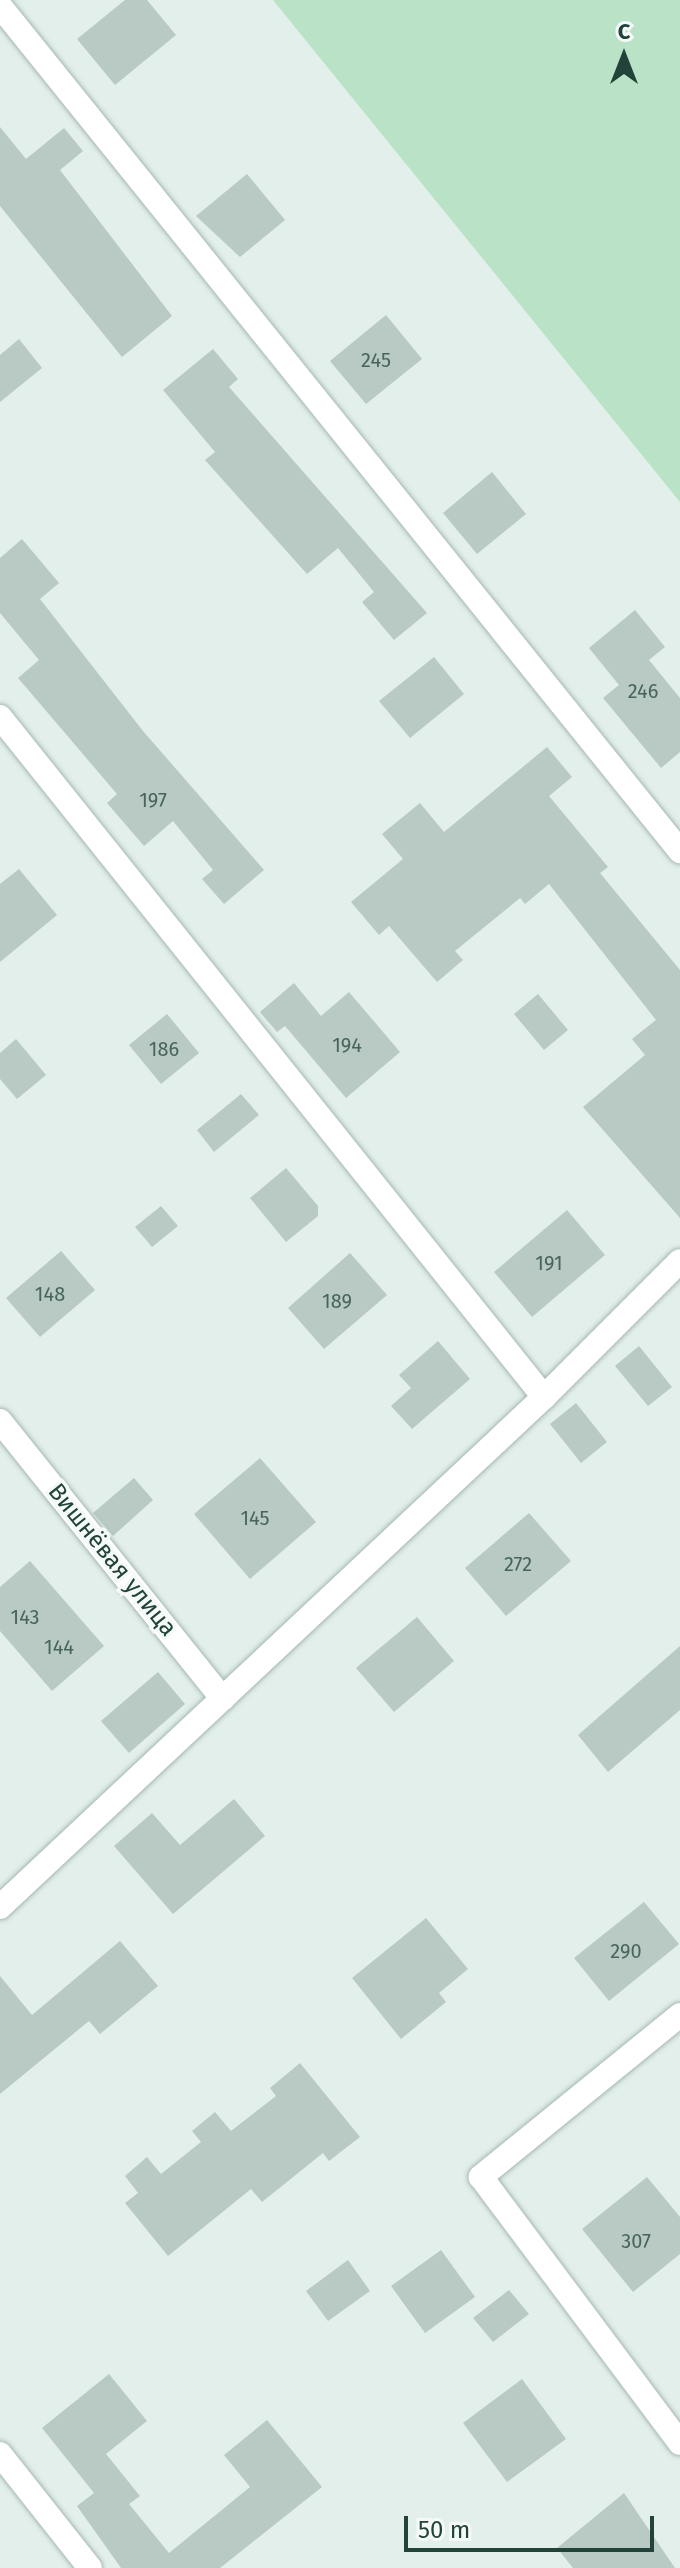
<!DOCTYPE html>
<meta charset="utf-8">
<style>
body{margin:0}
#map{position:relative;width:680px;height:2568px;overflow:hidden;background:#e3efea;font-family:"Fira Sans",sans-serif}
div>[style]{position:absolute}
.green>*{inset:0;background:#bae2c6}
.building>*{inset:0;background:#b8cac3}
.roads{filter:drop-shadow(0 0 2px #a5b8b2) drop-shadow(0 0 2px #a5b8b2)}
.minor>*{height:24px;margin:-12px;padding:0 12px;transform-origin:12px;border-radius:12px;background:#fff}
span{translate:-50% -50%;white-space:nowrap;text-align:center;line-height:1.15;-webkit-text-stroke:7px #f5faf8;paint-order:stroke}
.number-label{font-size:20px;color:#47655c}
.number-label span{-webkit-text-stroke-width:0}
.street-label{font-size:24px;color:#21433a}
.north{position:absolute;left:584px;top:16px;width:80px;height:80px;-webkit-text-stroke:6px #f5faf8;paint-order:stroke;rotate:0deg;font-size:22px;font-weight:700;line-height:32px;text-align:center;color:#21433a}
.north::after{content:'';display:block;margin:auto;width:28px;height:36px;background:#21433a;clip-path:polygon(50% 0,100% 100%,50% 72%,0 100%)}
.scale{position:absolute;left:404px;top:2516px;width:250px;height:36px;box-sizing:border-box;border:4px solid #21433a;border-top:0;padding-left:10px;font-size:24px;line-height:28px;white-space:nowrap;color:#21433a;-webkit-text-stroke:6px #f5faf8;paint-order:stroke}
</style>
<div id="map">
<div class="green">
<i style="clip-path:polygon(273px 0,680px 0,680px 502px)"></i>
</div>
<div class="building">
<i style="clip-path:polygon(125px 0,147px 0,176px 35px,115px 85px,77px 39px)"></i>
<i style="clip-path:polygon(0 127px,26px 159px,64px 128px,83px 151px,60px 170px,172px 316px,122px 357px,0 206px)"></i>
<i style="clip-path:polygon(247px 174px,285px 220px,240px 257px,196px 216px)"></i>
<i style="clip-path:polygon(386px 315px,422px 359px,366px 404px,330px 361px)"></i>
<i style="clip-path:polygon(19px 339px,42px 368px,0 402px,0 355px)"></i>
<i style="clip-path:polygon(213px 349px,238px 379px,229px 387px,427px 613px,394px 640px,362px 602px,374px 592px,338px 548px,307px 574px,205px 460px,215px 452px,163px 390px)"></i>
<i style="clip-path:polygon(492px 472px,526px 514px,477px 554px,443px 513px)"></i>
<i style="clip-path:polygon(22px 539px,59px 583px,40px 599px,143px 731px,264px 870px,224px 904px,202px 879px,213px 870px,173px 821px,144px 846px,107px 803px,117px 794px,18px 678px,39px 660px,0 613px,0 558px)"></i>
<i style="clip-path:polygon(635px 610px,665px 647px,649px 660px,680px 698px,680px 752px,661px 768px,603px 698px,619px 685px,589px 648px)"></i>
<i style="clip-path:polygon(434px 657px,464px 694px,410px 738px,379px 701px)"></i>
<i style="clip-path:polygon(547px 747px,572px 777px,549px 796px,608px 867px,600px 873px,680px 970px,680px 1218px,583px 1107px,645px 1055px,632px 1039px,656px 1020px,549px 884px,525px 904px,520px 898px,455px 951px,463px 960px,437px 982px,389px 926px,379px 935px,351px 902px,403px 859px,382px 834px,420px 803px,444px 832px)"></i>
<i style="clip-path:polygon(19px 869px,57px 915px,0 962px,0 884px)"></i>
<i style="clip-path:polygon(294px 983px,321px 1016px,349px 992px,400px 1052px,346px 1098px,285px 1026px,277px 1032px,260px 1012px)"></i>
<i style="clip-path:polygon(538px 994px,568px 1030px,544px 1050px,514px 1014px)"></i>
<i style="clip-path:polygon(167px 1014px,199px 1053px,161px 1084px,129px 1045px)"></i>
<i style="clip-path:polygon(16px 1039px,46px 1075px,17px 1099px,0 1079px,0 1053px)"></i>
<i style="clip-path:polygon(241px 1094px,259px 1115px,214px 1152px,197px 1130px)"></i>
<i style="clip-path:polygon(286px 1168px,318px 1206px,318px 1216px,286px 1242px,250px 1198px)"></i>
<i style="clip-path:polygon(161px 1206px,178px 1226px,152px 1247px,135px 1227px)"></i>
<i style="clip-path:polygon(567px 1210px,605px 1255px,532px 1317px,494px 1272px)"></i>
<i style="clip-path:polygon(61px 1251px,95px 1290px,40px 1337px,6px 1298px)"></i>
<i style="clip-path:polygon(350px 1253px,387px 1295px,324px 1349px,288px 1308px)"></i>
<i style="clip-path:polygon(438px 1341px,470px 1379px,412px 1429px,391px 1406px,411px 1388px,399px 1375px)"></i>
<i style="clip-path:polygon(639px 1346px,672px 1387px,648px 1406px,615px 1366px)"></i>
<i style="clip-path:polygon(576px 1403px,607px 1442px,581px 1463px,550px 1424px)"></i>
<i style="clip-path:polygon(260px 1458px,316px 1522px,250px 1579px,194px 1514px)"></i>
<i style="clip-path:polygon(134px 1478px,153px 1500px,113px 1536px,93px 1513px)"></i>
<i style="clip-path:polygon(529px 1513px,571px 1561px,506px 1616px,465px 1568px)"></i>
<i style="clip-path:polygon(30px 1561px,104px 1646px,52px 1691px,0 1631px,0 1587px)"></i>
<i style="clip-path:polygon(417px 1617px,454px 1661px,394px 1712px,356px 1668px)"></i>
<i style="clip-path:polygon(680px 1646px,680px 1710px,608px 1772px,578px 1735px)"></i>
<i style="clip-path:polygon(158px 1672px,185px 1704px,129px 1753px,101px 1721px)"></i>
<i style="clip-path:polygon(234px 1799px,265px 1836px,173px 1914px,114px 1846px,152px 1813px,180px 1845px)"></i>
<i style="clip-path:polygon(644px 1902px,679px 1944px,609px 2001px,574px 1958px)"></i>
<i style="clip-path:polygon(426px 1918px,468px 1969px,439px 1993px,446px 2002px,401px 2039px,352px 1978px)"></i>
<i style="clip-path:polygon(120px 1941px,158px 1986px,100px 2034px,89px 2021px,0 2094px,0 1976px,32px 2015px)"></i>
<i style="clip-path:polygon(300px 2063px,360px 2137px,329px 2161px,323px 2153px,262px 2202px,251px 2189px,168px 2256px,125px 2203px,138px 2193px,125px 2176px,147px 2157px,161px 2174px,201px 2142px,192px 2131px,215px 2112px,231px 2131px,276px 2096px,270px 2088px)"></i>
<i style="clip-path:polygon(647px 2177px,680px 2217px,680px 2254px,633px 2292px,582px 2229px)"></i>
<i style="clip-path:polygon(441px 2250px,475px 2297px,425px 2333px,391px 2286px)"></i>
<i style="clip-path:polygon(348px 2260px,370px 2291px,328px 2321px,306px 2291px)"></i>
<i style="clip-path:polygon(509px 2290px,529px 2314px,493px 2342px,473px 2318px)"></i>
<i style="clip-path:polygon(109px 2374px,147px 2421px,106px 2454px,140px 2496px,129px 2504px,169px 2553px,250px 2487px,224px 2455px,267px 2420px,322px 2487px,220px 2568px,121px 2568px,77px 2506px,94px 2493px,42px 2428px)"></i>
<i style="clip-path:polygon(522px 2379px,566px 2439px,507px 2482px,463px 2423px)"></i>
<i style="clip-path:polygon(624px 2493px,675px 2568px,573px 2568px,557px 2548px)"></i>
</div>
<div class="roads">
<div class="minor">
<i style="left:0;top:6px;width:1085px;rotate:51.18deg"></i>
<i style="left:0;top:717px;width:871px;rotate:51.34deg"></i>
<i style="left:0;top:1421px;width:356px;rotate:51.3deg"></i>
<i style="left:0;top:1907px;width:746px;rotate:-43.15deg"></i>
<i style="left:544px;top:1397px;width:192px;rotate:-45deg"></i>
<i style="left:680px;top:2015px;width:257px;rotate:140.9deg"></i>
<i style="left:481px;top:2177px;width:332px;rotate:53.2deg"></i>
<i style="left:0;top:2454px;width:145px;rotate:51.7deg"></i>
</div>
</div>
<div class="number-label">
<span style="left:376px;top:360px">245</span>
<span style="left:643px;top:691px">246</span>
<span style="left:153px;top:800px">197</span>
<span style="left:347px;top:1045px">194</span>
<span style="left:164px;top:1049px">186</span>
<span style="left:549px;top:1263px">191</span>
<span style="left:50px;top:1294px">148</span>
<span style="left:337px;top:1301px">189</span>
<span style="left:255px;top:1518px">145</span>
<span style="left:518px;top:1564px">272</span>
<span style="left:25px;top:1617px">143</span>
<span style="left:59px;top:1647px">144</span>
<span style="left:626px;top:1951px">290</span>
<span style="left:636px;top:2241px">307</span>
</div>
<div class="street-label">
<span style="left:112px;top:1560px;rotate:51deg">Вишнёвая улица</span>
</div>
<div class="north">С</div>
<div class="scale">50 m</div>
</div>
